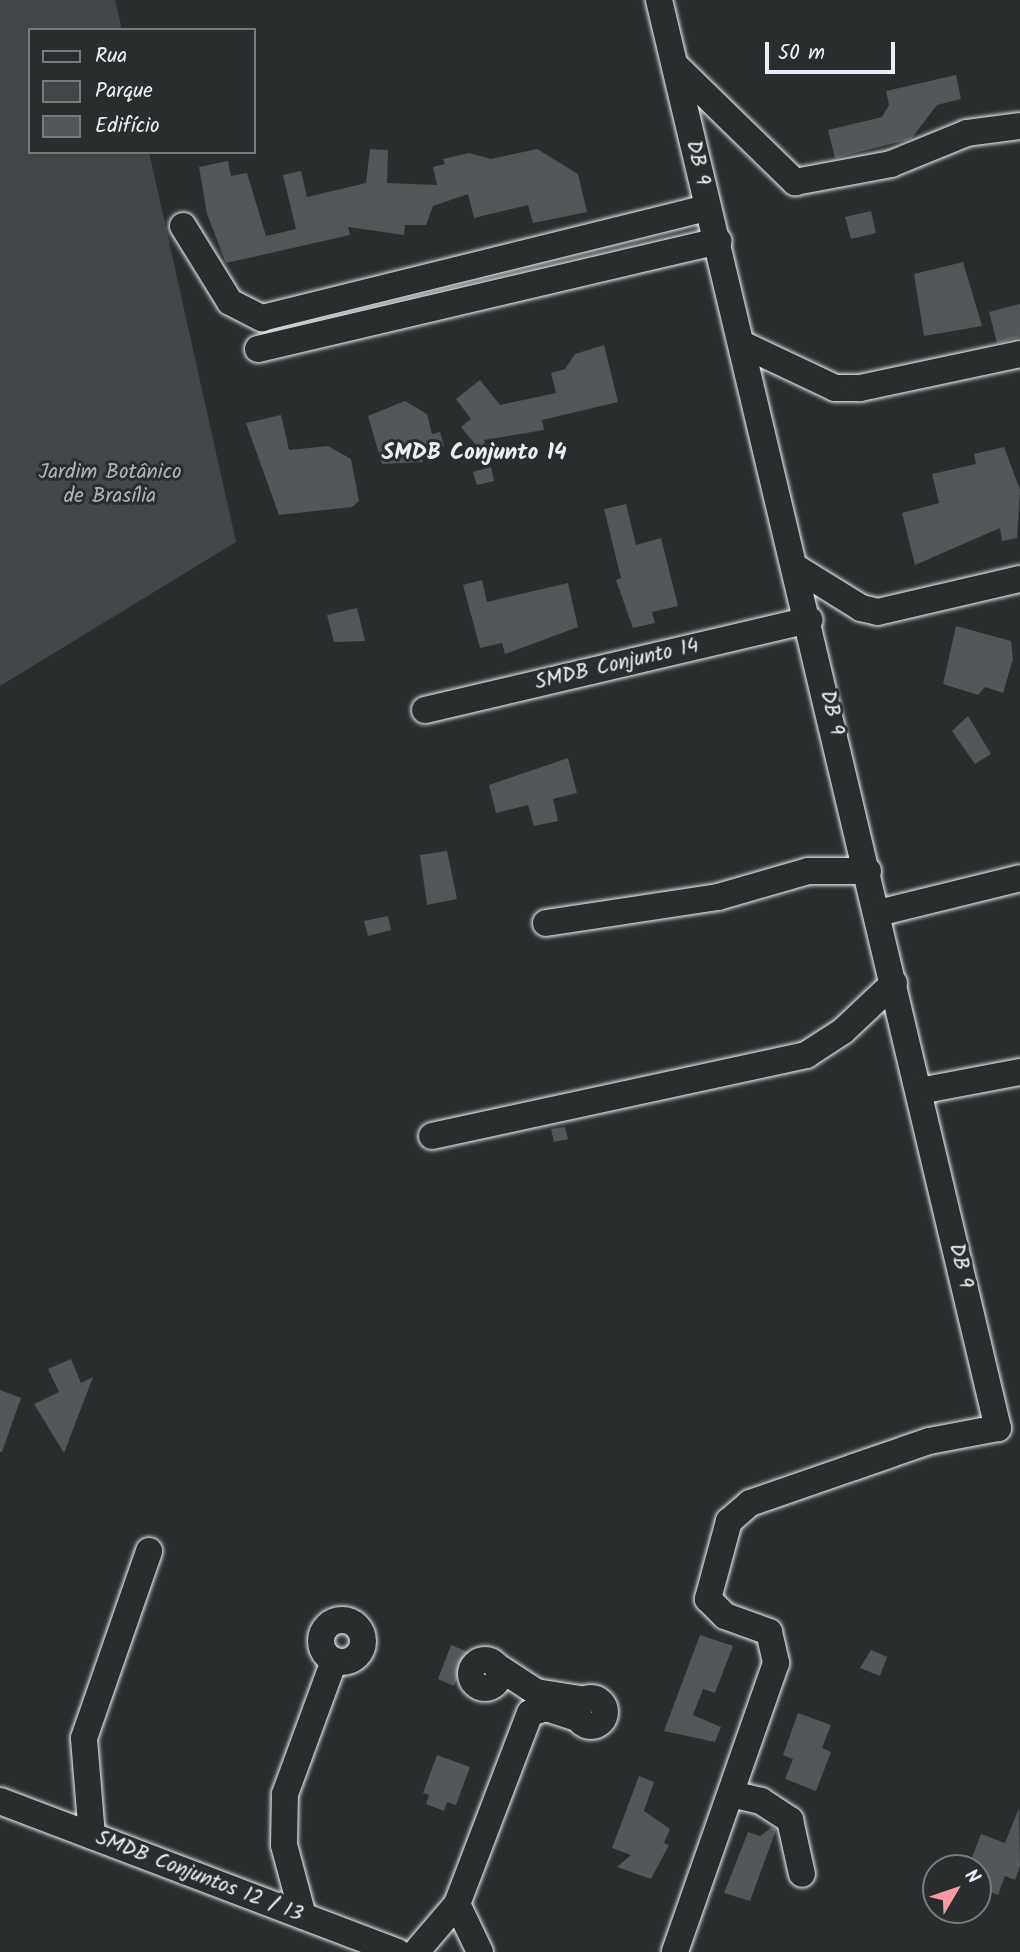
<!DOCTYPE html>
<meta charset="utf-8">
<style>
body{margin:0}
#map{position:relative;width:1020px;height:1952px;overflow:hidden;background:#2a2d2e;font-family:Kalam,sans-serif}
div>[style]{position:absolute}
.green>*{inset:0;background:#424648}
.building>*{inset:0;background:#535759}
.roads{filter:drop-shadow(0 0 2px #e8f1f8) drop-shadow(0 0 2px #e8f1f8)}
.minor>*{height:26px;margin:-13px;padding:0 13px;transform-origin:13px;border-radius:13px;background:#2a2d2e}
.minor>.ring{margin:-13px;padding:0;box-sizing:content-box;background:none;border:26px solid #2a2d2e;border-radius:50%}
span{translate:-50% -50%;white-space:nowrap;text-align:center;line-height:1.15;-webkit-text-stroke:6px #2a2d2e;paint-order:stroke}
.street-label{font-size:21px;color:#e8f1f8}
.park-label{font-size:21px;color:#aeb5ba}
.neighbourhood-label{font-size:23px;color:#e8f1f8;font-weight:700}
.legend{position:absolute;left:28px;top:28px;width:228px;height:126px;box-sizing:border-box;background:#2a2d2e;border:2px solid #767b7f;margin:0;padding:9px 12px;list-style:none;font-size:21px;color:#e8f1f8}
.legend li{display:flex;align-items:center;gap:14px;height:35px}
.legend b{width:35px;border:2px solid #767b7f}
.north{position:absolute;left:922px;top:1854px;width:70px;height:70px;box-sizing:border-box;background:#2a2d2e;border:2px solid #767b7f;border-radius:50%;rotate:51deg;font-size:19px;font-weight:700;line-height:28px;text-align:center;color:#e8f1f8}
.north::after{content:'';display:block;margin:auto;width:24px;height:32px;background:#ff9aa2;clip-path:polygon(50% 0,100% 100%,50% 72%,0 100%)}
.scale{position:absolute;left:765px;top:42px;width:130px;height:32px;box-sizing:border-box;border:4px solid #e8f1f8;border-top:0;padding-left:9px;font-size:21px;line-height:24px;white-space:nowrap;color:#e8f1f8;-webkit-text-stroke:5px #2a2d2e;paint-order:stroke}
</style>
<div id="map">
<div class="green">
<i style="clip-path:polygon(0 0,115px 0,122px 30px,30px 30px,30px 152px,149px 152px,236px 542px,0 686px)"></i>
</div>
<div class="building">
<i style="clip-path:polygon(956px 75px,961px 99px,937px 105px,911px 139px,835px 158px,828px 130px,882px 117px,889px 105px,886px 91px)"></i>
<i style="clip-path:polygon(370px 149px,388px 150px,387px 183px,437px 185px,433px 167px,445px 164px,443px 159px,469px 153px,491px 159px,537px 149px,578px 174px,587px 212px,533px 223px,528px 205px,474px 218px,468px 194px,433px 206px,426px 225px,405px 225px,404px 235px,348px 227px,350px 235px,226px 263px,207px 214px,199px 167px,228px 161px,231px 176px,247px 173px,266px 236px,296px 229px,283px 175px,301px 171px,307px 197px,366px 183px)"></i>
<i style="clip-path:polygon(871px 211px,876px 233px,851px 239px,845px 217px)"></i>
<i style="clip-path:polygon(963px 262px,982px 326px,924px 336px,914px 274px)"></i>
<i style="clip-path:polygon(1020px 304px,1020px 337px,997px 343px,989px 312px)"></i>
<i style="clip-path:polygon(604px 345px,618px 402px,542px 420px,544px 430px,484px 440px,489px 461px,461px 427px,471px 419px,456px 399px,480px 380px,500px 405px,556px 393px,551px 373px,565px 369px,575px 354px)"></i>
<i style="clip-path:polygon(405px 401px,427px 414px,432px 434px,440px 432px,444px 446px,421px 451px,423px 462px,382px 464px,368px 416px)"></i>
<i style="clip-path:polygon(281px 415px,289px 450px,328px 446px,351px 459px,359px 501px,352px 507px,279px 515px,246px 423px)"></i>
<i style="clip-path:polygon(1004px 447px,1020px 490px,1017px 538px,1002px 541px,1000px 528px,915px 565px,902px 513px,939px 503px,932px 474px,976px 464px,974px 454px)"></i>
<i style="clip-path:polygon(491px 467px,494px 481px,477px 485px,473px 472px)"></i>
<i style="clip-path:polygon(626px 504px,636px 545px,661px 538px,678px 606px,652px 612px,655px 623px,633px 628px,616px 580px,621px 578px,604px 509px)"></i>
<i style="clip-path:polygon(482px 580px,487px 602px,568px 583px,578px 627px,505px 654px,502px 643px,480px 648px,463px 585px)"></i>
<i style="clip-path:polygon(357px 608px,365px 641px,334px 642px,327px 615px)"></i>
<i style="clip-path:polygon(956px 626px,1011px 641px,1013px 659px,1003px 693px,985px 687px,978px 695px,943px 684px)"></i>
<i style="clip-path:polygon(968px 716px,991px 754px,975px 764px,952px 731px)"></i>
<i style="clip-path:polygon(568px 758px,577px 793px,553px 799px,558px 821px,534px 826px,528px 805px,496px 813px,489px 785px)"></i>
<i style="clip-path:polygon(447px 851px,457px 899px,427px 905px,420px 855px)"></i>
<i style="clip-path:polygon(388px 916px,391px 930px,368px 936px,364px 921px)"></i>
<i style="clip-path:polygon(565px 1127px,568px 1139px,554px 1142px,551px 1129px)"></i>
<i style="clip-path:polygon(71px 1359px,81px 1383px,93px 1377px,64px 1453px,34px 1404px,59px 1392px,48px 1369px)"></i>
<i style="clip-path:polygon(0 1390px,21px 1398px,2px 1452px,0 1452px)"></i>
<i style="clip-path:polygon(700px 1635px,733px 1646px,715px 1693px,703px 1689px,693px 1715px,721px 1727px,715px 1742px,664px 1731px)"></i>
<i style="clip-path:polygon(451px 1645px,468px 1652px,454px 1686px,438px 1679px)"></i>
<i style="clip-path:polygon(871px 1650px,887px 1657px,880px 1676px,860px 1668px)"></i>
<i style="clip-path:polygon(798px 1713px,831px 1725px,822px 1748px,831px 1752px,816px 1791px,785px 1779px,793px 1759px,783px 1755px)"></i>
<i style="clip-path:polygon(437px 1755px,470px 1767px,456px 1805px,447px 1802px,444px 1811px,426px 1804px,429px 1795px,423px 1793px)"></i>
<i style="clip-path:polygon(639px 1776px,654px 1782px,644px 1811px,670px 1829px,664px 1843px,669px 1845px,651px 1879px,617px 1867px,631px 1855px,612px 1848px)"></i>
<i style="clip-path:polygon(1019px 1808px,1020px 1866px,1015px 1880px,1005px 1876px,998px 1895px,978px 1887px,978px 1868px,968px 1868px,981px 1834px,1005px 1843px)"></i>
<i style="clip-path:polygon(772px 1827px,776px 1830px,750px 1901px,724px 1893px,748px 1832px,760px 1836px)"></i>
</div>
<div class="roads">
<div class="minor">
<i style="left:659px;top:0;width:1468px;rotate:76.65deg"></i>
<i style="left:998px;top:1428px;width:70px;rotate:169.3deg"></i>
<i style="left:929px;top:1441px;width:79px;rotate:160.9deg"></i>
<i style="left:854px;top:1467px;width:110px;rotate:160.9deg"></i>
<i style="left:750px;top:1503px;width:28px;rotate:139deg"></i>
<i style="left:729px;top:1521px;width:81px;rotate:105.1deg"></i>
<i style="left:708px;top:1599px;width:24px;rotate:45deg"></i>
<i style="left:725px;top:1616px;width:47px;rotate:20deg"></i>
<i style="left:769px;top:1632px;width:32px;rotate:77deg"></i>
<i style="left:776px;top:1663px;width:306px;rotate:109.3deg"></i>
<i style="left:675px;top:65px;width:168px;rotate:44.3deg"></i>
<i style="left:795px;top:182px;width:98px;rotate:-10.6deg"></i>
<i style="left:891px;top:164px;width:82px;rotate:-22.2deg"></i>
<i style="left:967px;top:133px;width:53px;rotate:-7.5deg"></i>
<i style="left:183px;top:226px;width:89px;rotate:58.3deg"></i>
<i style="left:230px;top:302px;width:36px;rotate:27deg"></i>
<i style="left:262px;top:318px;width:458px;rotate:-13.9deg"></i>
<i style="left:742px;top:344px;width:103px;rotate:25.3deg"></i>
<i style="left:835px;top:388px;width:25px"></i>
<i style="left:860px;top:388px;width:164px;rotate:-12deg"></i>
<i style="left:258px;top:349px;width:473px;rotate:-13.2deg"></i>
<i style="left:795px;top:567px;width:78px;rotate:31.8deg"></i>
<i style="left:861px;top:608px;width:17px;rotate:13deg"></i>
<i style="left:878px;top:612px;width:146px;rotate:-13.1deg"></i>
<i style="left:425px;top:710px;width:395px;rotate:-13.2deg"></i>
<i style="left:878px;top:913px;width:146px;rotate:-13.8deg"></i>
<i style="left:546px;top:923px;width:174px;rotate:-8.6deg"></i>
<i style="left:718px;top:897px;width:94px;rotate:-16.1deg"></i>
<i style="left:808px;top:871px;width:60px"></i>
<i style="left:919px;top:1091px;width:103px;rotate:-10.7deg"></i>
<i style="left:432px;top:1136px;width:383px;rotate:-12.2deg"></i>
<i style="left:806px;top:1055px;width:44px;rotate:-33deg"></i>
<i style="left:843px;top:1031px;width:70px;rotate:-43.3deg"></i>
<i class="ring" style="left:321px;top:1620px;width:16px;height:16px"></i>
<i class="ring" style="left:471px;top:1660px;width:2px;height:2px"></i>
<i style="left:495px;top:1665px;width:49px;rotate:33.4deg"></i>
<i style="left:536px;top:1692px;width:51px;rotate:9.1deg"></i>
<i class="ring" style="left:577px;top:1698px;width:2px;height:2px"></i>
<i style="left:731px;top:1794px;width:31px;rotate:13deg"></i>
<i style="left:761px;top:1801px;width:35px;rotate:33deg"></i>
<i style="left:790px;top:1820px;width:55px;rotate:77.5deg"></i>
<i style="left:0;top:1801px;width:425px;rotate:20.8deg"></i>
<i style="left:92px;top:1836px;width:98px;rotate:-94.7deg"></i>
<i style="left:84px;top:1738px;width:198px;rotate:-70.8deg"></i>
<i style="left:303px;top:1916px;width:73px;rotate:-105deg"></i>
<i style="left:284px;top:1845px;width:51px;rotate:-88.9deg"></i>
<i style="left:285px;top:1794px;width:142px;rotate:-69.8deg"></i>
<i style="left:416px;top:1952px;width:63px;rotate:-49.5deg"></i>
<i style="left:480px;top:1952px;width:53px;rotate:-115.6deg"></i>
<i style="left:457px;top:1904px;width:204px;rotate:-69.1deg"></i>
<i style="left:530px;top:1713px;width:17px;rotate:-17deg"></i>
<i style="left:546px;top:1708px;width:36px;rotate:18deg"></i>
</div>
</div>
<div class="street-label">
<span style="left:697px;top:163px;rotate:77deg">DB 9</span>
<span style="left:617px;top:665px;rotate:-13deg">SMDB Conjunto 14</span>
<span style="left:831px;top:713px;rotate:77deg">DB 9</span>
<span style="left:960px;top:1266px;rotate:77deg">DB 9</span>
<span style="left:199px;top:1877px;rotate:21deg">SMDB Conjuntos 12 / 13</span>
</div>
<div class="park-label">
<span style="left:110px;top:485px">Jardim Botânico<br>de Brasília</span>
</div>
<div class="neighbourhood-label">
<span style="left:474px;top:453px">SMDB Conjunto 14</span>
</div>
<ul class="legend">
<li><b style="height:9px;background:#2a2d2e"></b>Rua</li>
<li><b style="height:19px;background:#424648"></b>Parque</li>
<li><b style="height:19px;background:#535759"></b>Edifício</li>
</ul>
<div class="north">N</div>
<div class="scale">50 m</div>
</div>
